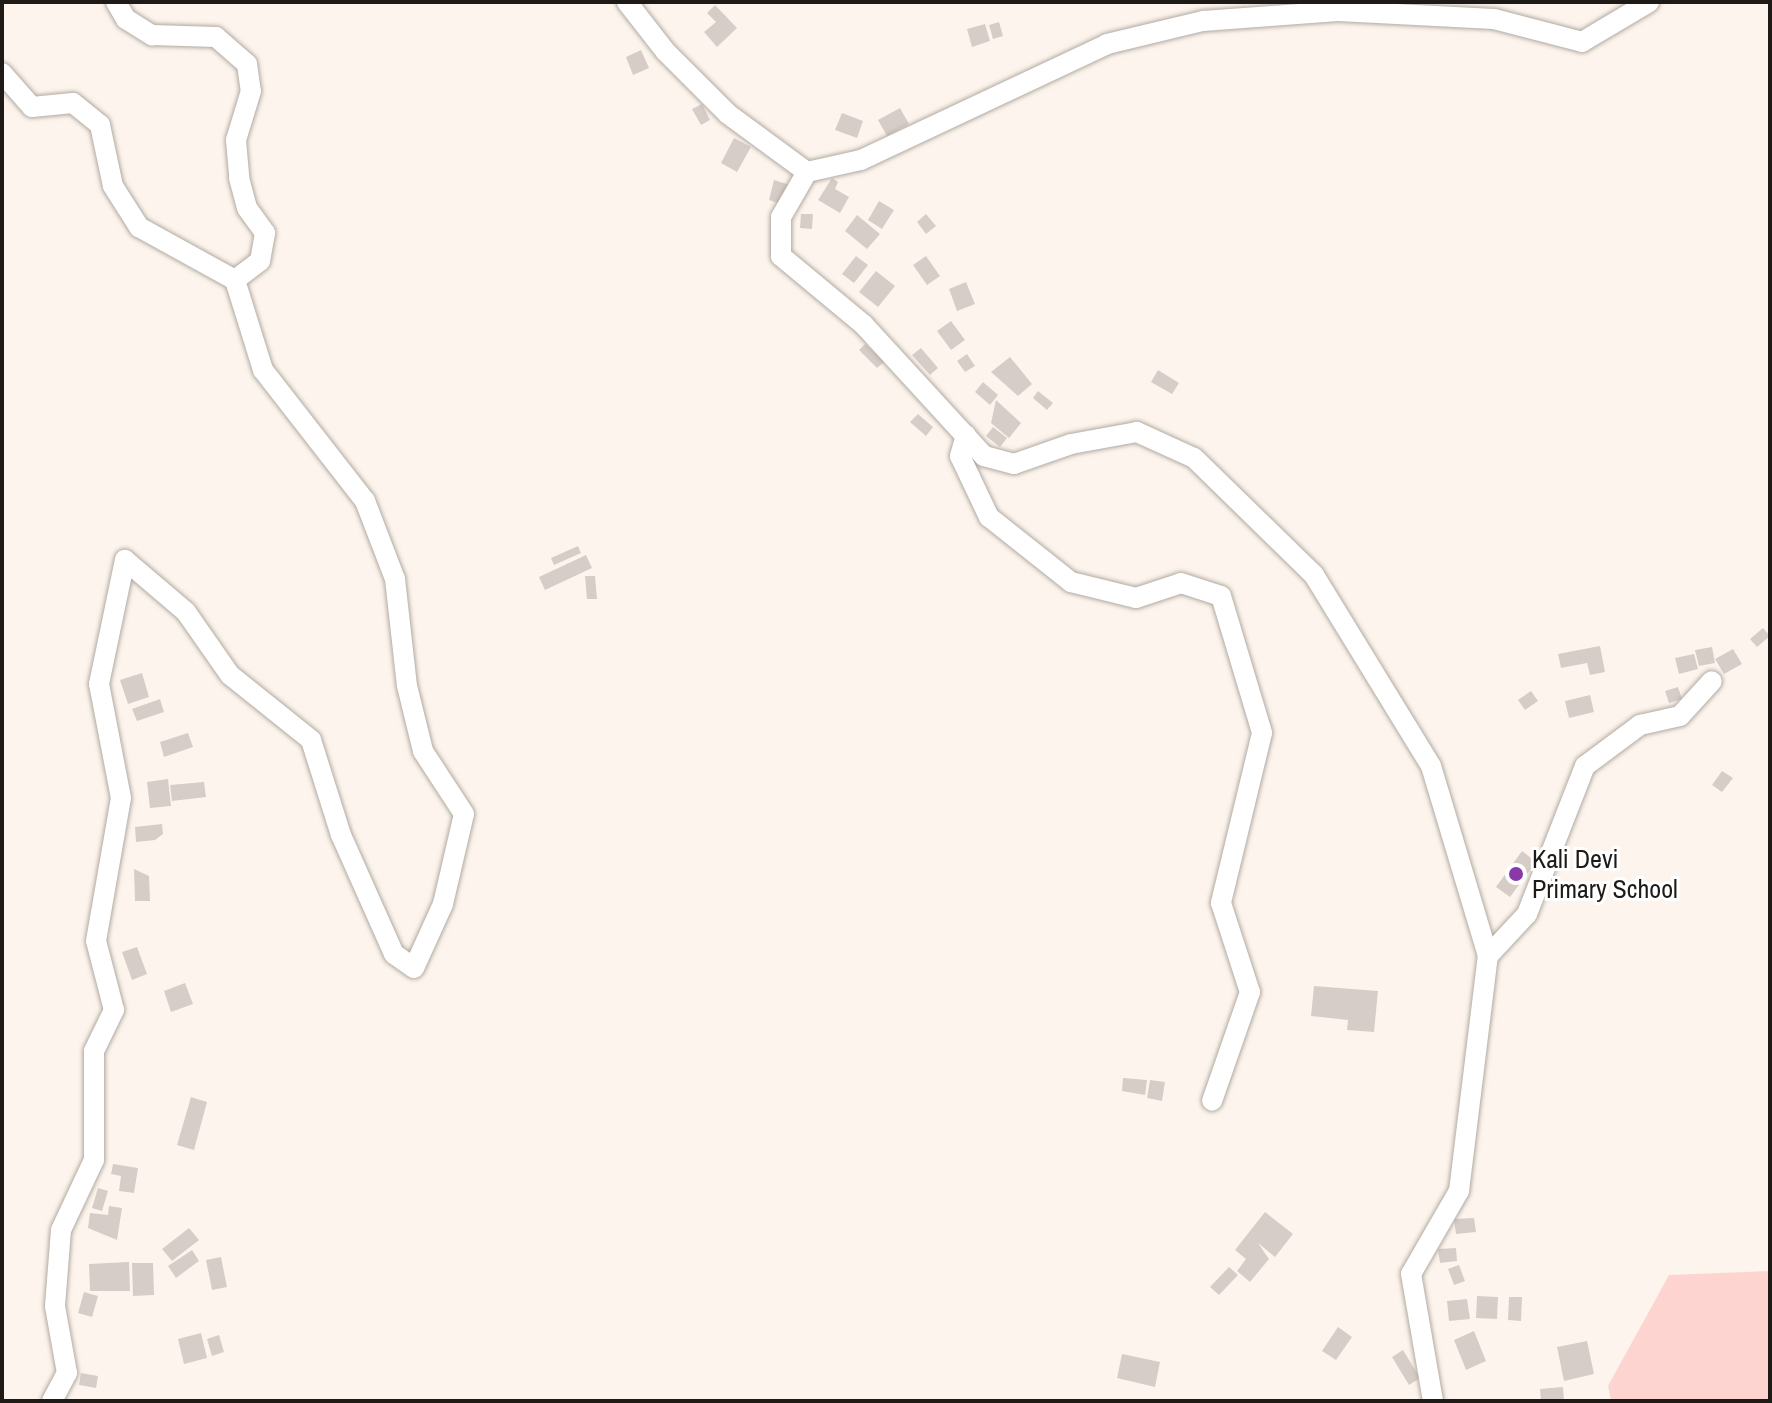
<!DOCTYPE html>
<style>
body{margin:0}
#map{position:relative;width:1772px;height:1403px;overflow:hidden;background:#fdf5ed;font-family:"Archivo Narrow",sans-serif}
div>[style]{position:absolute}
.green>*{inset:0;background:#fed4d0}
.building>*{inset:0;background:#d7cdc8}
.roads{filter:drop-shadow(0 0 2px #b1aaa2) drop-shadow(0 0 2px #b1aaa2)}
.street>*{height:20px;margin:-10px;padding:0 10px;transform-origin:10px;border-radius:10px;background:#fff}
.dots>*{width:22px;height:22px;translate:-50% -50%;box-sizing:border-box;border:4px solid #fff;border-radius:50%}
span{translate:-50% -50%;white-space:nowrap;text-align:center;line-height:1.15;-webkit-text-stroke:6px #fff;paint-order:stroke}
.poi-label{font-size:26px;color:#1d1a17}
.left{translate:0 -50%;text-align:left}
.frame{position:absolute;inset:0;border:4px solid #1d1a17;pointer-events:none}
</style>
<div id="map">
<div class="green">
<i style="clip-path:polygon(1770px 1271px,1770px 1401px,1611px 1401px,1608px 1386px,1669px 1275px)"></i>
</div>
<div class="building">
<i style="clip-path:polygon(715px 5px,737px 28px,717px 47px,704px 32px,716px 22px,707px 13px)"></i>
<i style="clip-path:polygon(999px 22px,1003px 36px,993px 39px,989px 25px)"></i>
<i style="clip-path:polygon(985px 24px,990px 41px,972px 47px,967px 29px)"></i>
<i style="clip-path:polygon(641px 50px,649px 68px,633px 75px,626px 57px)"></i>
<i style="clip-path:polygon(702px 104px,710px 120px,701px 125px,692px 109px)"></i>
<i style="clip-path:polygon(900px 108px,909px 124px,887px 136px,878px 120px)"></i>
<i style="clip-path:polygon(842px 113px,863px 121px,857px 138px,835px 130px)"></i>
<i style="clip-path:polygon(734px 138px,751px 147px,737px 172px,721px 163px)"></i>
<i style="clip-path:polygon(832px 178px,838px 182px,835px 189px,849px 197px,840px 213px,818px 200px)"></i>
<i style="clip-path:polygon(774px 180px,790px 185px,784px 205px,769px 200px)"></i>
<i style="clip-path:polygon(879px 201px,894px 210px,882px 229px,868px 220px)"></i>
<i style="clip-path:polygon(801px 214px,813px 214px,812px 229px,800px 228px)"></i>
<i style="clip-path:polygon(926px 214px,936px 226px,926px 234px,917px 222px)"></i>
<i style="clip-path:polygon(857px 215px,880px 234px,867px 249px,845px 231px)"></i>
<i style="clip-path:polygon(856px 256px,868px 265px,854px 283px,842px 274px)"></i>
<i style="clip-path:polygon(926px 256px,940px 276px,927px 285px,913px 265px)"></i>
<i style="clip-path:polygon(876px 271px,895px 286px,878px 307px,859px 292px)"></i>
<i style="clip-path:polygon(966px 282px,975px 304px,957px 311px,949px 289px)"></i>
<i style="clip-path:polygon(951px 321px,965px 340px,951px 350px,937px 331px)"></i>
<i style="clip-path:polygon(865px 344px,884px 362px,877px 368px,859px 350px)"></i>
<i style="clip-path:polygon(921px 348px,938px 368px,930px 375px,912px 355px)"></i>
<i style="clip-path:polygon(967px 354px,975px 366px,965px 372px,957px 361px)"></i>
<i style="clip-path:polygon(1010px 357px,1032px 384px,1018px 396px,991px 372px)"></i>
<i style="clip-path:polygon(1158px 370px,1179px 383px,1172px 394px,1151px 382px)"></i>
<i style="clip-path:polygon(983px 382px,998px 395px,990px 405px,975px 392px)"></i>
<i style="clip-path:polygon(1038px 391px,1053px 403px,1047px 410px,1033px 398px)"></i>
<i style="clip-path:polygon(996px 400px,1021px 423px,1009px 438px,991px 423px)"></i>
<i style="clip-path:polygon(918px 414px,933px 427px,926px 436px,910px 422px)"></i>
<i style="clip-path:polygon(993px 427px,1007px 438px,1000px 447px,986px 436px)"></i>
<i style="clip-path:polygon(578px 546px,581px 553px,554px 565px,551px 558px)"></i>
<i style="clip-path:polygon(586px 555px,592px 568px,545px 590px,539px 577px)"></i>
<i style="clip-path:polygon(585px 576px,595px 576px,597px 599px,587px 599px)"></i>
<i style="clip-path:polygon(1763px 628px,1770px 636px,1757px 647px,1750px 639px)"></i>
<i style="clip-path:polygon(1600px 646px,1605px 672px,1590px 675px,1587px 663px,1561px 668px,1558px 654px)"></i>
<i style="clip-path:polygon(1712px 647px,1715px 663px,1699px 666px,1695px 650px)"></i>
<i style="clip-path:polygon(1733px 649px,1742px 664px,1724px 674px,1715px 659px)"></i>
<i style="clip-path:polygon(1694px 654px,1698px 669px,1679px 674px,1675px 658px)"></i>
<i style="clip-path:polygon(142px 673px,149px 697px,128px 704px,120px 680px)"></i>
<i style="clip-path:polygon(1678px 687px,1682px 699px,1669px 703px,1665px 691px)"></i>
<i style="clip-path:polygon(1531px 691px,1538px 701px,1525px 710px,1518px 700px)"></i>
<i style="clip-path:polygon(1590px 695px,1594px 712px,1569px 718px,1565px 701px)"></i>
<i style="clip-path:polygon(160px 699px,164px 712px,137px 721px,132px 709px)"></i>
<i style="clip-path:polygon(188px 733px,193px 747px,164px 757px,160px 742px)"></i>
<i style="clip-path:polygon(1722px 771px,1733px 778px,1722px 792px,1712px 785px)"></i>
<i style="clip-path:polygon(168px 779px,171px 806px,150px 808px,147px 782px)"></i>
<i style="clip-path:polygon(204px 782px,206px 797px,172px 801px,170px 785px)"></i>
<i style="clip-path:polygon(162px 824px,163px 834px,155px 840px,136px 842px,135px 827px)"></i>
<i style="clip-path:polygon(1522px 851px,1536px 862px,1510px 897px,1496px 887px)"></i>
<i style="clip-path:polygon(134px 869px,149px 876px,150px 901px,135px 901px)"></i>
<i style="clip-path:polygon(137px 947px,147px 974px,132px 980px,122px 952px)"></i>
<i style="clip-path:polygon(185px 983px,193px 1004px,171px 1012px,164px 991px)"></i>
<i style="clip-path:polygon(1314px 986px,1378px 991px,1374px 1032px,1347px 1030px,1348px 1020px,1311px 1016px)"></i>
<i style="clip-path:polygon(1123px 1078px,1147px 1080px,1145px 1095px,1122px 1091px)"></i>
<i style="clip-path:polygon(1150px 1080px,1165px 1082px,1162px 1101px,1147px 1098px)"></i>
<i style="clip-path:polygon(191px 1097px,207px 1102px,194px 1150px,177px 1145px)"></i>
<i style="clip-path:polygon(113px 1164px,138px 1168px,134px 1193px,119px 1191px,121px 1176px,111px 1174px)"></i>
<i style="clip-path:polygon(98px 1188px,108px 1191px,102px 1211px,92px 1208px)"></i>
<i style="clip-path:polygon(109px 1206px,122px 1208px,117px 1240px,88px 1228px,90px 1213px,108px 1215px)"></i>
<i style="clip-path:polygon(1265px 1212px,1293px 1234px,1275px 1257px,1258px 1243px,1269px 1259px,1250px 1282px,1237px 1271px,1246px 1259px,1235px 1250px)"></i>
<i style="clip-path:polygon(1474px 1218px,1476px 1232px,1456px 1234px,1454px 1219px)"></i>
<i style="clip-path:polygon(189px 1228px,199px 1240px,172px 1261px,162px 1249px)"></i>
<i style="clip-path:polygon(1456px 1248px,1457px 1261px,1440px 1263px,1438px 1249px)"></i>
<i style="clip-path:polygon(192px 1250px,199px 1261px,176px 1278px,168px 1266px)"></i>
<i style="clip-path:polygon(221px 1257px,227px 1287px,212px 1290px,206px 1260px)"></i>
<i style="clip-path:polygon(129px 1262px,130px 1291px,90px 1291px,89px 1264px)"></i>
<i style="clip-path:polygon(132px 1263px,153px 1263px,154px 1295px,133px 1296px)"></i>
<i style="clip-path:polygon(1459px 1265px,1465px 1281px,1454px 1285px,1448px 1269px)"></i>
<i style="clip-path:polygon(1229px 1267px,1238px 1275px,1219px 1295px,1210px 1287px)"></i>
<i style="clip-path:polygon(84px 1292px,98px 1296px,92px 1317px,78px 1313px)"></i>
<i style="clip-path:polygon(1477px 1296px,1498px 1297px,1497px 1319px,1476px 1318px)"></i>
<i style="clip-path:polygon(1509px 1297px,1522px 1297px,1521px 1321px,1508px 1320px)"></i>
<i style="clip-path:polygon(1467px 1299px,1470px 1319px,1449px 1321px,1447px 1301px)"></i>
<i style="clip-path:polygon(1338px 1327px,1352px 1337px,1336px 1360px,1322px 1351px)"></i>
<i style="clip-path:polygon(1474px 1331px,1486px 1361px,1466px 1370px,1454px 1340px)"></i>
<i style="clip-path:polygon(201px 1333px,207px 1358px,184px 1364px,178px 1339px)"></i>
<i style="clip-path:polygon(219px 1335px,224px 1352px,212px 1356px,207px 1339px)"></i>
<i style="clip-path:polygon(1587px 1341px,1594px 1374px,1564px 1381px,1557px 1347px)"></i>
<i style="clip-path:polygon(1403px 1350px,1420px 1378px,1409px 1385px,1392px 1357px)"></i>
<i style="clip-path:polygon(1122px 1354px,1160px 1362px,1155px 1387px,1117px 1378px)"></i>
<i style="clip-path:polygon(81px 1373px,98px 1376px,96px 1388px,79px 1385px)"></i>
<i style="clip-path:polygon(1563px 1387px,1564px 1401px,1541px 1401px,1540px 1389px)"></i>
</div>
<div class="roads">
<div class="street">
<i style="left:116px;top:2px;width:20px;rotate:60deg"></i>
<i style="left:126px;top:19px;width:31px;rotate:32deg"></i>
<i style="left:152px;top:35px;width:64px;rotate:1.8deg"></i>
<i style="left:216px;top:37px;width:41px;rotate:41.1deg"></i>
<i style="left:247px;top:64px;width:27px;rotate:82deg"></i>
<i style="left:251px;top:91px;width:51px;rotate:107deg"></i>
<i style="left:236px;top:140px;width:38px;rotate:85deg"></i>
<i style="left:239px;top:178px;width:31px;rotate:75deg"></i>
<i style="left:247px;top:208px;width:31px;rotate:54deg"></i>
<i style="left:265px;top:233px;width:28px;rotate:100deg"></i>
<i style="left:260px;top:261px;width:31px;rotate:143deg"></i>
<i style="left:627px;top:2px;width:62px;rotate:52.2deg"></i>
<i style="left:665px;top:51px;width:89px;rotate:45deg"></i>
<i style="left:728px;top:114px;width:98px;rotate:36.3deg"></i>
<i style="left:2px;top:73px;width:45px;rotate:48.6deg"></i>
<i style="left:32px;top:107px;width:41px;rotate:-5.6deg"></i>
<i style="left:73px;top:103px;width:35px;rotate:39deg"></i>
<i style="left:100px;top:125px;width:62px;rotate:78deg"></i>
<i style="left:113px;top:186px;width:49px;rotate:57.6deg"></i>
<i style="left:139px;top:227px;width:110px;rotate:28.9deg"></i>
<i style="left:966px;top:435px;width:22px;rotate:106deg"></i>
<i style="left:960px;top:456px;width:68px;rotate:64.6deg"></i>
<i style="left:989px;top:517px;width:105px;rotate:38.4deg"></i>
<i style="left:1071px;top:582px;width:67px;rotate:13.8deg"></i>
<i style="left:1136px;top:598px;width:47px;rotate:-18.4deg"></i>
<i style="left:1181px;top:583px;width:42px;rotate:18deg"></i>
<i style="left:1221px;top:596px;width:143px;rotate:73.3deg"></i>
<i style="left:1262px;top:733px;width:175px;rotate:103.6deg"></i>
<i style="left:1221px;top:903px;width:94px;rotate:72deg"></i>
<i style="left:1250px;top:992px;width:115px;rotate:109.2deg"></i>
<i style="left:1488px;top:956px;width:57px;rotate:-47.1deg"></i>
<i style="left:1527px;top:914px;width:159px;rotate:-68.6deg"></i>
<i style="left:1585px;top:766px;width:69px;rotate:-36.7deg"></i>
<i style="left:1640px;top:725px;width:41px;rotate:-12.7deg"></i>
<i style="left:1680px;top:716px;width:47px;rotate:-47.6deg"></i>
<i style="left:52px;top:1401px;width:32px;rotate:-62deg"></i>
<i style="left:67px;top:1373px;width:68px;rotate:-100.2deg"></i>
<i style="left:55px;top:1306px;width:76px;rotate:-85.5deg"></i>
<i style="left:61px;top:1230px;width:77px;rotate:-64.8deg"></i>
<i style="left:94px;top:1160px;width:109px;rotate:-90deg"></i>
<i style="left:94px;top:1051px;width:46px;rotate:-64deg"></i>
<i style="left:114px;top:1010px;width:71px;rotate:-104.6deg"></i>
<i style="left:96px;top:941px;width:145px;rotate:-80.1deg"></i>
<i style="left:121px;top:798px;width:116px;rotate:-100.9deg"></i>
<i style="left:99px;top:684px;width:127px;rotate:-78.2deg"></i>
<i style="left:125px;top:560px;width:80px;rotate:40.4deg"></i>
<i style="left:186px;top:612px;width:77px;rotate:55.1deg"></i>
<i style="left:230px;top:675px;width:104px;rotate:38.7deg"></i>
<i style="left:311px;top:740px;width:100px;rotate:72.5deg"></i>
<i style="left:341px;top:835px;width:130px;rotate:66deg"></i>
<i style="left:394px;top:954px;width:24px;rotate:35deg"></i>
<i style="left:414px;top:968px;width:70px;rotate:-65.6deg"></i>
<i style="left:443px;top:904px;width:92px;rotate:-76.9deg"></i>
<i style="left:464px;top:814px;width:75px;rotate:-123.1deg"></i>
<i style="left:423px;top:751px;width:67px;rotate:-103.8deg"></i>
<i style="left:407px;top:686px;width:108px;rotate:-96.4deg"></i>
<i style="left:395px;top:579px;width:84px;rotate:-111deg"></i>
<i style="left:365px;top:501px;width:166px;rotate:-127.9deg"></i>
<i style="left:263px;top:370px;width:94px;rotate:-107.3deg"></i>
<i style="left:1433px;top:1401px;width:129px;rotate:-99.8deg"></i>
<i style="left:1411px;top:1274px;width:96px;rotate:-60deg"></i>
<i style="left:1459px;top:1191px;width:237px;rotate:-83deg"></i>
<i style="left:1488px;top:956px;width:198px;rotate:-106.7deg"></i>
<i style="left:1431px;top:766px;width:224px;rotate:-121.5deg"></i>
<i style="left:1314px;top:575px;width:168px;rotate:-135.7deg"></i>
<i style="left:1194px;top:458px;width:63px;rotate:-155.5deg"></i>
<i style="left:1137px;top:432px;width:67px;rotate:169.7deg"></i>
<i style="left:1071px;top:444px;width:60px;rotate:160.7deg"></i>
<i style="left:1014px;top:464px;width:31px;rotate:-165deg"></i>
<i style="left:984px;top:456px;width:178px;rotate:-132.5deg"></i>
<i style="left:864px;top:325px;width:108px;rotate:-140.3deg"></i>
<i style="left:781px;top:256px;width:39px;rotate:-90deg"></i>
<i style="left:781px;top:217px;width:52px;rotate:-60deg"></i>
<i style="left:807px;top:172px;width:55px;rotate:-12.5deg"></i>
<i style="left:861px;top:160px;width:272px;rotate:-25.2deg"></i>
<i style="left:1107px;top:44px;width:99px;rotate:-13.5deg"></i>
<i style="left:1203px;top:21px;width:135px;rotate:-4.2deg"></i>
<i style="left:1338px;top:11px;width:156px;rotate:2.9deg"></i>
<i style="left:1494px;top:19px;width:91px;rotate:14.6deg"></i>
<i style="left:1582px;top:42px;width:78px;rotate:-30.8deg"></i>
</div>
</div>
<div class="dots">
<i style="left:1516px;top:874px;background:#8939a9"></i>
</div>
<div class="poi-label">
<span class="left" style="left:1532px;top:874px">Kali Devi<br>Primary School</span>
</div>
<div class="frame"></div>
</div>
